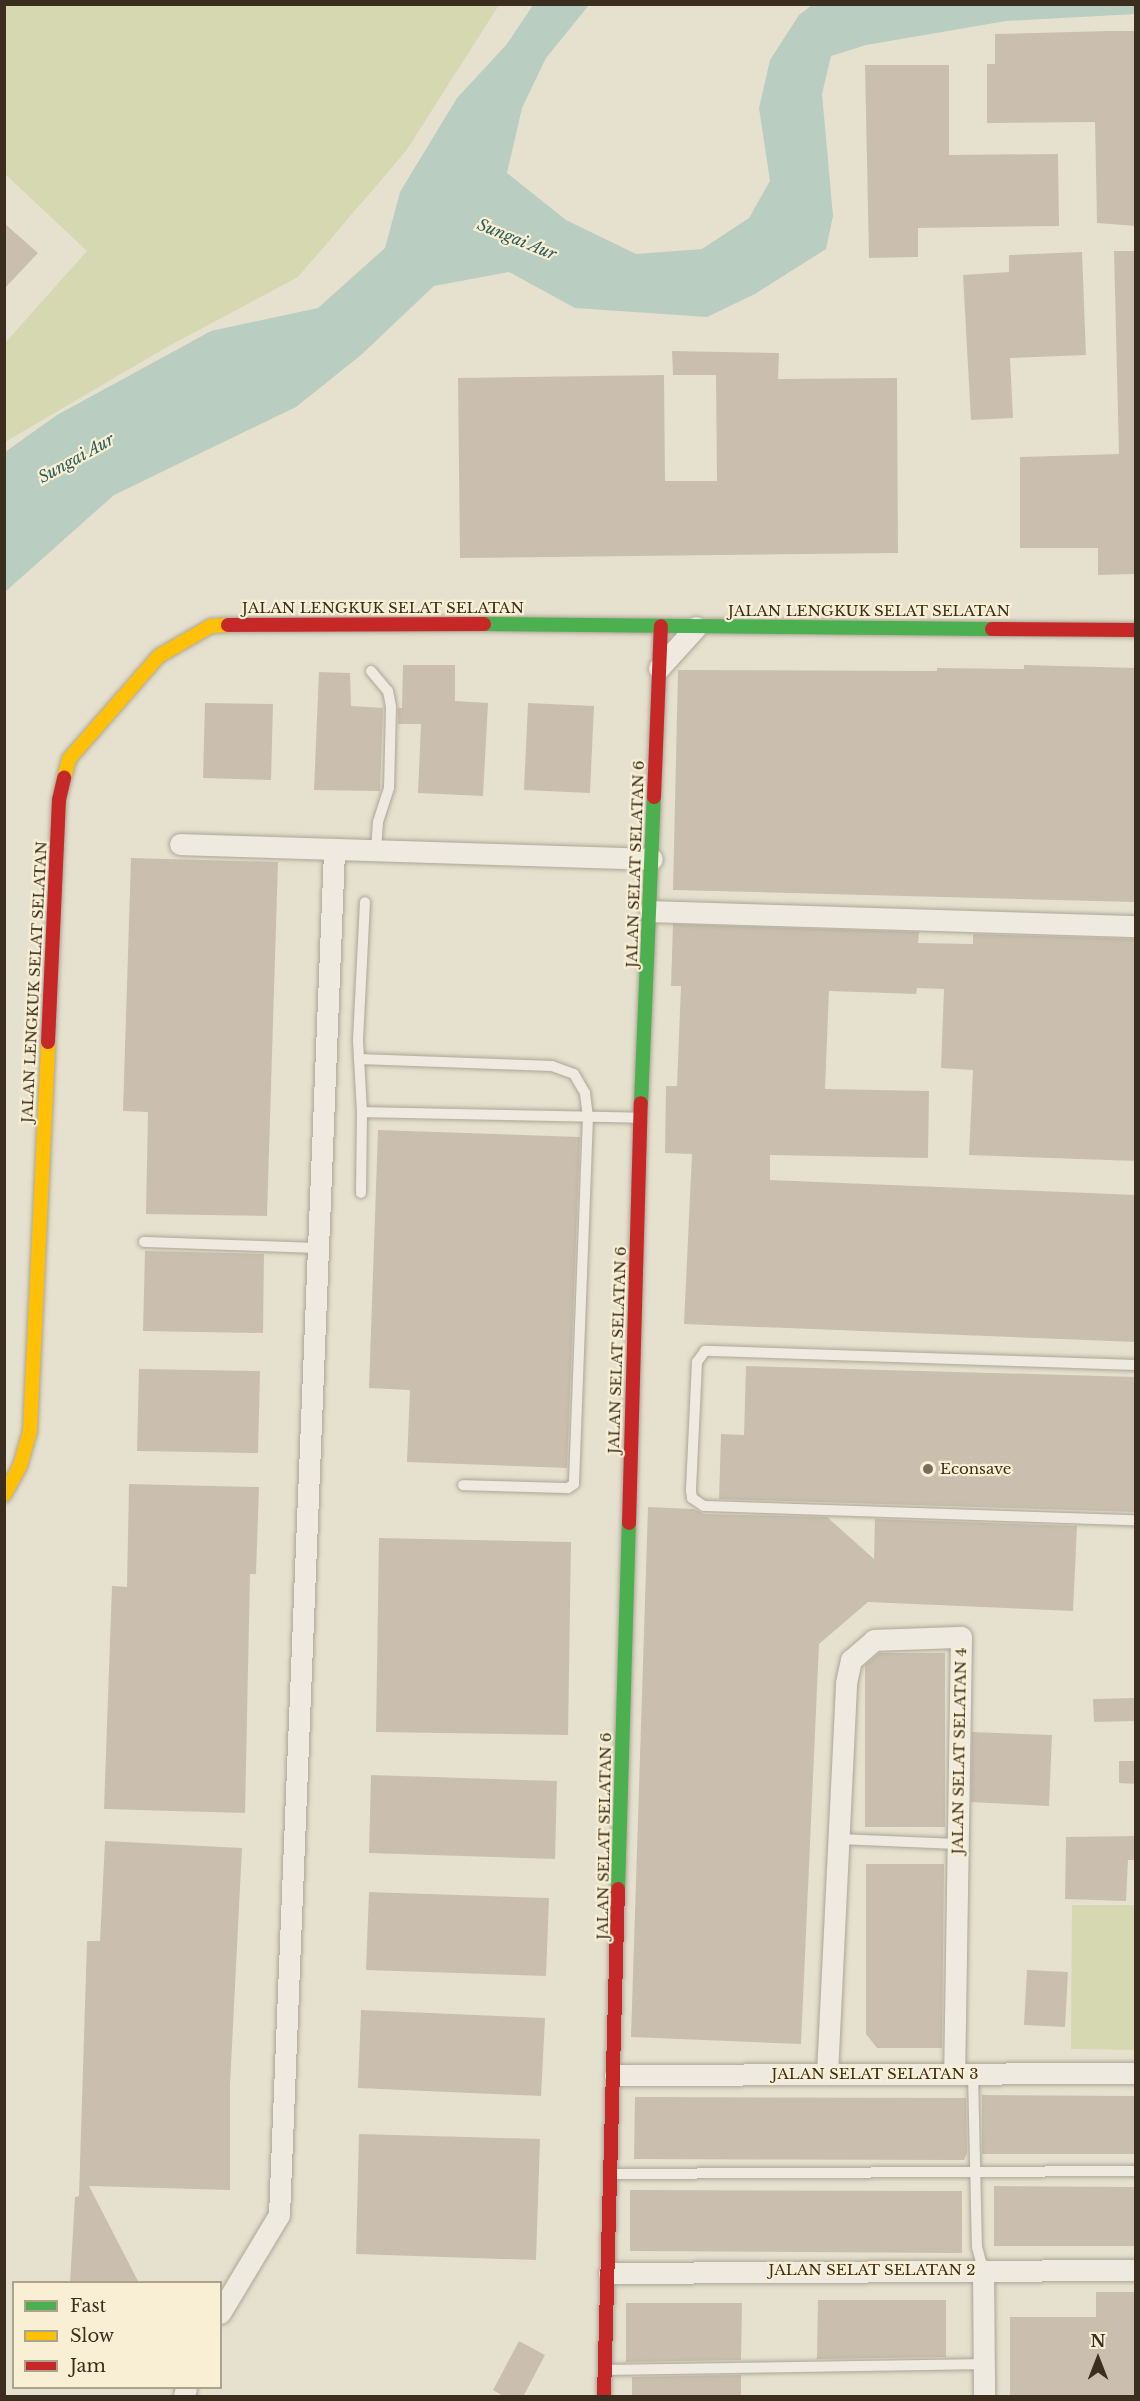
<!DOCTYPE html>
<style>
body{margin:0}
#map{position:relative;width:1140px;height:2401px;overflow:hidden;background:#e6e1ce;font-family:"Libre Baskerville",serif}
div>[style]{position:absolute}
.green>*{inset:0;background:#d5d8b0}
.water>*{inset:0;background:#b9cdc1}
.building>*{inset:0;background:#cabfae}
.roads{filter:drop-shadow(0 0 2px #aca597) drop-shadow(0 0 2px #aca597)}
.lane>*{height:10px;margin:-5px;padding:0 5px;transform-origin:5px;border-radius:5px;background:#eeeae0}
.street>*{height:21px;margin:-10.5px;padding:0 10.5px;transform-origin:10.5px;border-radius:10.5px;background:#eeeae0}
.fast>*{height:14px;margin:-7px;padding:0 7px;transform-origin:7px;border-radius:7px;background:#4caf50}
.slow>*{height:14px;margin:-7px;padding:0 7px;transform-origin:7px;border-radius:7px;background:#ffc107}
.jam>*{height:14px;margin:-7px;padding:0 7px;transform-origin:7px;border-radius:7px;background:#c62828}
.dots>*{width:16px;height:16px;translate:-50% -50%;box-sizing:border-box;border:3px solid #f8efd4;border-radius:50%}
span{translate:-50% -50%;white-space:nowrap;text-align:center;line-height:1.15;-webkit-text-stroke:4.5px #f8efd4;paint-order:stroke}
.street-label{font-size:15px;color:#3c2e1e}
.poi-label{font-size:15px;color:#3c2e1e}
.left{translate:0 -50%;text-align:left}
.water-label{font-size:16px;color:#2c5d5c;font-style:italic}
.frame{position:absolute;inset:0;border:6px solid #3c2e1e;pointer-events:none}
.legend{position:absolute;left:12px;top:2281px;width:210px;height:108px;box-sizing:border-box;background:#f8efd4;border:2px solid #ada28b;margin:0;padding:8px 10px;list-style:none;font-size:18px;color:#3c2e1e}
.legend li{display:flex;align-items:center;gap:12px;height:30px}
.legend b{width:30px;border:2px solid #ada28b}
.north{position:absolute;left:1068px;top:2329px;width:60px;height:60px;-webkit-text-stroke:4px #f8efd4;paint-order:stroke;rotate:0deg;font-size:16px;font-weight:700;line-height:24px;text-align:center;color:#3c2e1e}
.north::after{content:'';display:block;margin:auto;width:21px;height:27px;background:#3c2e1e;clip-path:polygon(50% 0,100% 100%,50% 72%,0 100%)}
</style>
<div id="map">
<div class="green">
<i style="clip-path:polygon(4px 5px,5px 4px,499px 5px,406px 151px,298px 277px,167px 347px,5px 442px,5px 343px,87px 251px,5px 174px)"></i>
<i style="clip-path:polygon(1072px 1905px,1135px 1905px,1135px 2050px,1071px 2049px)"></i>
</div>
<div class="water">
<i style="clip-path:polygon(533px 5px,589px 5px,546px 58px,522px 108px,507px 173px,566px 220px,636px 254px,702px 249px,749px 218px,770px 181px,759px 108px,770px 60px,799px 15px,812px 5px,1135px 4px,1136px 14px,1006px 21px,866px 45px,831px 56px,822px 94px,833px 216px,826px 249px,755px 294px,707px 317px,575px 308px,509px 272px,434px 286px,361px 355px,296px 407px,114px 495px,5px 592px,5px 452px,57px 415px,211px 331px,318px 308px,385px 248px,400px 192px,457px 98px,507px 44px)"></i>
</div>
<div class="building">
<i style="clip-path:polygon(1108px 31px,1136px 31px,1136px 226px,1097px 223px,1095px 122px,987px 123px,987px 64px,995px 64px,995px 34px)"></i>
<i style="clip-path:polygon(865px 65px,949px 65px,949px 155px,1058px 154px,1059px 226px,918px 228px,918px 257px,869px 258px)"></i>
<i style="clip-path:polygon(4px 223px,38px 253px,4px 289px)"></i>
<i style="clip-path:polygon(1114px 251px,1136px 251px,1136px 574px,1098px 575px,1098px 548px,1020px 548px,1020px 457px,1119px 454px)"></i>
<i style="clip-path:polygon(1082px 252px,1086px 355px,1010px 358px,1013px 418px,971px 420px,963px 275px,1009px 272px,1009px 255px)"></i>
<i style="clip-path:polygon(672px 351px,779px 353px,778px 379px,897px 378px,898px 553px,460px 558px,458px 378px,664px 375px,665px 481px,717px 481px,716px 375px,673px 375px)"></i>
<i style="clip-path:polygon(403px 665px,455px 665px,455px 701px,488px 703px,483px 796px,418px 793px,421px 724px,398px 724px,398px 708px,402px 708px)"></i>
<i style="clip-path:polygon(1024px 665px,1136px 668px,1136px 902px,673px 890px,678px 670px,937px 671px,937px 668px,1024px 669px)"></i>
<i style="clip-path:polygon(319px 672px,350px 673px,351px 706px,383px 708px,380px 791px,314px 790px)"></i>
<i style="clip-path:polygon(205px 703px,273px 704px,271px 780px,203px 778px)"></i>
<i style="clip-path:polygon(528px 703px,594px 706px,590px 793px,524px 790px)"></i>
<i style="clip-path:polygon(131px 858px,278px 862px,267px 1216px,146px 1214px,148px 1112px,123px 1111px)"></i>
<i style="clip-path:polygon(673px 924px,919px 932px,918px 943px,973px 944px,973px 934px,1136px 939px,1136px 1161px,969px 1155px,973px 1070px,941px 1068px,944px 989px,917px 988px,916px 994px,829px 991px,825px 1089px,929px 1091px,928px 1158px,770px 1155px,770px 1180px,1136px 1195px,1136px 1342px,684px 1324px,692px 1154px,665px 1153px,666px 1086px,677px 1086px,681px 986px,671px 986px)"></i>
<i style="clip-path:polygon(378px 1130px,580px 1137px,567px 1468px,407px 1462px,410px 1390px,369px 1388px)"></i>
<i style="clip-path:polygon(145px 1251px,264px 1254px,263px 1333px,143px 1331px)"></i>
<i style="clip-path:polygon(746px 1366px,1136px 1377px,1136px 1512px,719px 1499px,721px 1434px,744px 1435px)"></i>
<i style="clip-path:polygon(139px 1369px,260px 1371px,258px 1453px,137px 1451px)"></i>
<i style="clip-path:polygon(129px 1484px,259px 1487px,256px 1574px,250px 1574px,245px 1813px,104px 1809px,112px 1586px,127px 1587px)"></i>
<i style="clip-path:polygon(648px 1507px,694px 1509px,704px 1514px,827px 1517px,874px 1559px,875px 1519px,1077px 1526px,1073px 1611px,868px 1602px,819px 1644px,801px 2044px,631px 2037px)"></i>
<i style="clip-path:polygon(379px 1538px,571px 1542px,568px 1735px,376px 1732px)"></i>
<i style="clip-path:polygon(879px 1653px,945px 1653px,945px 1827px,865px 1827px,865px 1665px)"></i>
<i style="clip-path:polygon(1136px 1698px,1136px 1721px,1094px 1722px,1093px 1699px)"></i>
<i style="clip-path:polygon(972px 1732px,1052px 1735px,1049px 1806px,971px 1802px)"></i>
<i style="clip-path:polygon(1119px 1761px,1136px 1761px,1136px 1784px,1119px 1783px)"></i>
<i style="clip-path:polygon(371px 1775px,557px 1781px,555px 1859px,369px 1853px)"></i>
<i style="clip-path:polygon(1136px 1836px,1136px 1860px,1128px 1860px,1126px 1901px,1065px 1899px,1066px 1837px)"></i>
<i style="clip-path:polygon(105px 1841px,242px 1848px,230px 2085px,230px 2190px,89px 2186px,139px 2283px,70px 2283px,75px 2197px,79px 2196px,87px 1941px,100px 1941px)"></i>
<i style="clip-path:polygon(866px 1864px,944px 1864px,942px 2048px,877px 2048px,866px 2034px)"></i>
<i style="clip-path:polygon(369px 1892px,549px 1898px,546px 1976px,366px 1970px)"></i>
<i style="clip-path:polygon(1027px 1970px,1068px 1972px,1065px 2027px,1024px 2025px)"></i>
<i style="clip-path:polygon(361px 2010px,545px 2018px,541px 2096px,358px 2088px)"></i>
<i style="clip-path:polygon(982px 2095px,1136px 2096px,1136px 2154px,982px 2154px)"></i>
<i style="clip-path:polygon(635px 2097px,966px 2098px,967px 2153px,964px 2160px,634px 2159px)"></i>
<i style="clip-path:polygon(359px 2134px,540px 2139px,536px 2260px,356px 2254px)"></i>
<i style="clip-path:polygon(994px 2186px,1136px 2187px,1136px 2246px,994px 2246px)"></i>
<i style="clip-path:polygon(630px 2190px,962px 2191px,962px 2253px,630px 2251px)"></i>
<i style="clip-path:polygon(1096px 2292px,1136px 2292px,1136px 2397px,1010px 2397px,1010px 2317px,1096px 2317px)"></i>
<i style="clip-path:polygon(818px 2300px,946px 2300px,946px 2357px,817px 2359px)"></i>
<i style="clip-path:polygon(626px 2303px,742px 2303px,741px 2360px,626px 2362px)"></i>
<i style="clip-path:polygon(519px 2341px,545px 2355px,523px 2397px,505px 2397px,493px 2390px)"></i>
<i style="clip-path:polygon(741px 2375px,741px 2397px,632px 2397px,632px 2377px)"></i>
</div>
<div class="roads">
<div class="lane">
<i style="left:371px;top:671px;width:26px;rotate:50deg"></i>
<i style="left:388px;top:691px;width:16px;rotate:79deg"></i>
<i style="left:391px;top:707px;width:81px;rotate:91.4deg"></i>
<i style="left:389px;top:788px;width:36px;rotate:108deg"></i>
<i style="left:378px;top:822px;width:28px;rotate:94deg"></i>
<i style="left:359px;top:1059px;width:193px;rotate:2.1deg"></i>
<i style="left:552px;top:1066px;width:23px;rotate:20deg"></i>
<i style="left:574px;top:1074px;width:22px;rotate:60deg"></i>
<i style="left:585px;top:1093px;width:24px;rotate:83deg"></i>
<i style="left:588px;top:1117px;width:367px;rotate:92.2deg"></i>
<i style="left:574px;top:1484px;width:7px;rotate:146deg"></i>
<i style="left:568px;top:1488px;width:105px;rotate:-178.4deg"></i>
<i style="left:362px;top:1112px;width:275px;rotate:1.2deg"></i>
<i style="left:361px;top:1193px;width:81px;rotate:-89.3deg"></i>
<i style="left:362px;top:1112px;width:72px;rotate:-93.2deg"></i>
<i style="left:358px;top:1040px;width:138px;rotate:-87.1deg"></i>
<i style="left:144px;top:1242px;width:176px;rotate:2deg"></i>
<i style="left:1136px;top:1365px;width:431px;rotate:-178.1deg"></i>
<i style="left:705px;top:1351px;width:14px;rotate:126deg"></i>
<i style="left:697px;top:1362px;width:129px;rotate:92.7deg"></i>
<i style="left:691px;top:1491px;width:7px;rotate:82deg"></i>
<i style="left:692px;top:1498px;width:14px;rotate:34deg"></i>
<i style="left:704px;top:1506px;width:432px;rotate:1.9deg"></i>
<i style="left:838px;top:1839px;width:120px;rotate:2.4deg"></i>
<i style="left:973px;top:2073px;width:174px;rotate:88.7deg"></i>
<i style="left:977px;top:2247px;width:24px;rotate:75deg"></i>
<i style="left:612px;top:2174px;width:524px;rotate:-0.33deg"></i>
<i style="left:608px;top:2370px;width:376px;rotate:-0.9deg"></i>
</div>
<div class="street">
<i style="left:659px;top:668px;width:55px;rotate:-47.9deg"></i>
<i style="left:180px;top:844px;width:472px;rotate:1.8deg"></i>
<i style="left:650px;top:911px;width:486px;rotate:1.8deg"></i>
<i style="left:827px;top:2074px;width:391px;rotate:-87.2deg"></i>
<i style="left:846px;top:1683px;width:24px;rotate:-78deg"></i>
<i style="left:851px;top:1660px;width:30px;rotate:-41deg"></i>
<i style="left:874px;top:1640px;width:87px;rotate:-2deg"></i>
<i style="left:961px;top:1637px;width:437px;rotate:90.9deg"></i>
<i style="left:615px;top:2075px;width:521px;rotate:-0.22deg"></i>
<i style="left:983px;top:2270px;width:126px;rotate:89.5deg"></i>
<i style="left:609px;top:2273px;width:527px;rotate:-0.33deg"></i>
<i style="left:220px;top:2313px;width:114px;rotate:-59deg"></i>
<i style="left:279px;top:2215px;width:1367px;rotate:-87.69deg"></i>
<i style="left:184px;top:2396px;width:8px;rotate:-76deg"></i>
</div>
<div class="fast">
<i style="left:484px;top:624px;width:508px;rotate:0.56deg"></i>
<i style="left:641px;top:1103px;width:306px;rotate:-87.6deg"></i>
<i style="left:618px;top:1889px;width:366px;rotate:-88.3deg"></i>
</div>
<div class="slow">
<i style="left:64px;top:778px;width:20px;rotate:-75deg"></i>
<i style="left:69px;top:759px;width:137px;rotate:-48.9deg"></i>
<i style="left:159px;top:656px;width:60px;rotate:-30deg"></i>
<i style="left:211px;top:626px;width:17px;rotate:-3deg"></i>
<i style="left:4px;top:1495px;width:33px;rotate:-61deg"></i>
<i style="left:20px;top:1466px;width:37px;rotate:-74deg"></i>
<i style="left:30px;top:1430px;width:388px;rotate:-87.3deg"></i>
</div>
<div class="jam">
<i style="left:228px;top:625px;width:256px;rotate:-0.2deg"></i>
<i style="left:992px;top:629px;width:144px;rotate:0.4deg"></i>
<i style="left:654px;top:797px;width:171px;rotate:-87.7deg"></i>
<i style="left:48px;top:1042px;width:242px;rotate:-87.4deg"></i>
<i style="left:59px;top:800px;width:23px;rotate:-77deg"></i>
<i style="left:629px;top:1523px;width:420px;rotate:-88.4deg"></i>
<i style="left:604px;top:2396px;width:507px;rotate:-88.42deg"></i>
</div>
</div>
<div class="dots">
<i style="left:928px;top:1469px;background:#786d5c"></i>
</div>
<div class="street-label">
<span style="left:383px;top:608px">JALAN LENGKUK SELAT SELATAN</span>
<span style="left:869px;top:611px">JALAN LENGKUK SELAT SELATAN</span>
<span style="left:635px;top:864px;rotate:-88deg">JALAN SELAT SELATAN 6</span>
<span style="left:34px;top:982px;rotate:-87deg">JALAN LENGKUK SELAT SELATAN</span>
<span style="left:617px;top:1350px;rotate:-88deg">JALAN SELAT SELATAN 6</span>
<span style="left:959px;top:1751px;rotate:-89deg">JALAN SELAT SELATAN 4</span>
<span style="left:604px;top:1836px;rotate:-89deg">JALAN SELAT SELATAN 6</span>
<span style="left:875px;top:2074px">JALAN SELAT SELATAN 3</span>
<span style="left:872px;top:2270px">JALAN SELAT SELATAN 2</span>
</div>
<div class="poi-label">
<span class="left" style="left:940px;top:1469px">Econsave</span>
</div>
<div class="water-label">
<span style="left:517px;top:239px;rotate:22deg">Sungai Aur</span>
<span style="left:76px;top:458px;rotate:-29deg">Sungai Aur</span>
</div>
<div class="frame"></div>
<ul class="legend">
<li><b style="height:8px;background:#4caf50"></b>Fast</li>
<li><b style="height:8px;background:#ffc107"></b>Slow</li>
<li><b style="height:8px;background:#c62828"></b>Jam</li>
</ul>
<div class="north">N</div>
</div>
